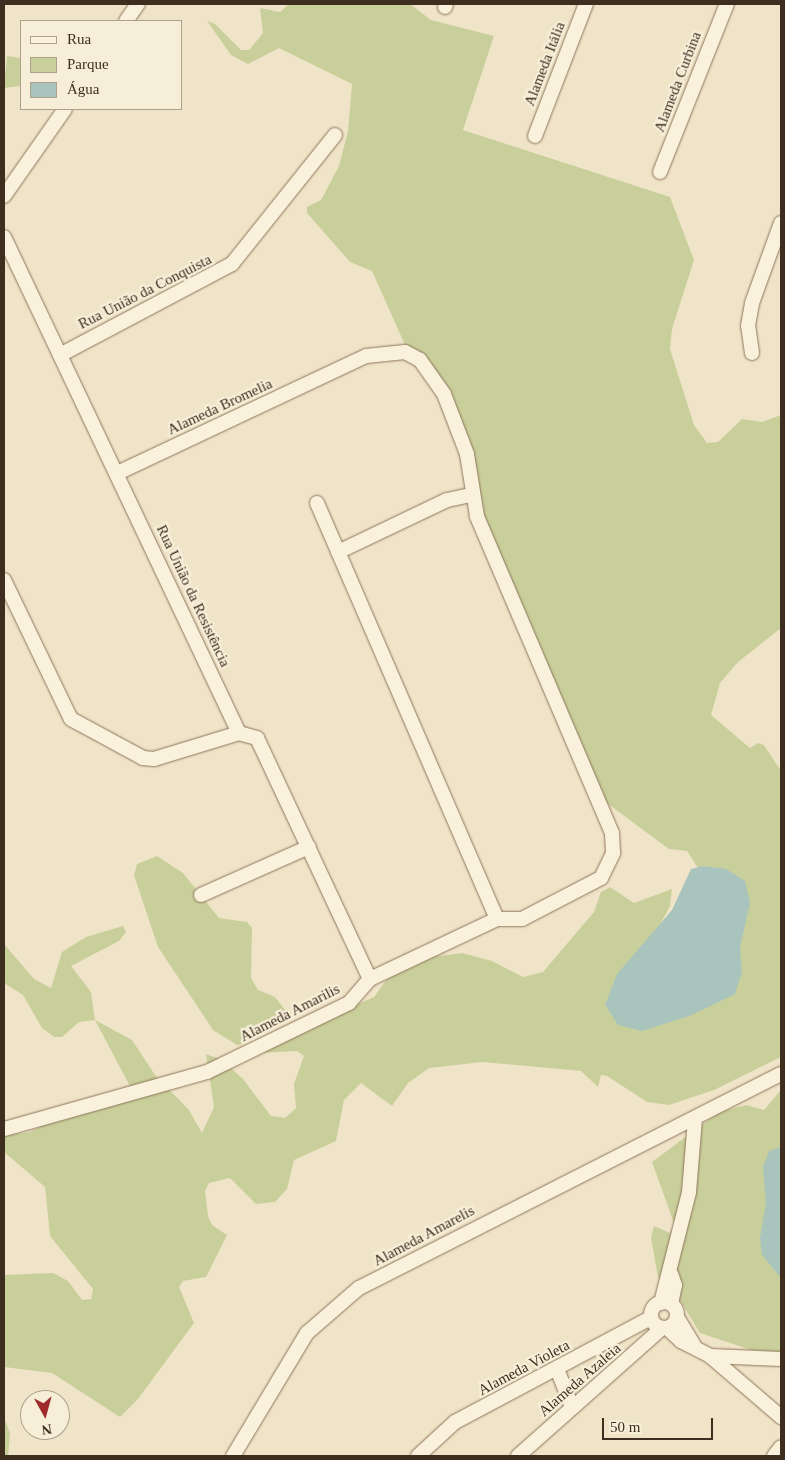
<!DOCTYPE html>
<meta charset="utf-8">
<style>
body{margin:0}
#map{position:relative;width:785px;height:1460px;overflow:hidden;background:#f0e4c8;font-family:Georgia,serif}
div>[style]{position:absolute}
.green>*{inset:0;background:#c9cf9b}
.water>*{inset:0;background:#a9c4bc}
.roads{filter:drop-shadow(0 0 1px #8d765c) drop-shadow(0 0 1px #8d765c)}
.minor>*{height:14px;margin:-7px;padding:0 7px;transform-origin:7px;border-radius:7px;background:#faf1dc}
.minor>.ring{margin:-7px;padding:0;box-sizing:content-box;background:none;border:14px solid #faf1dc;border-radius:50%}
span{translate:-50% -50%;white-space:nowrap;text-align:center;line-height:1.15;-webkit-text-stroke:4.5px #f7eed8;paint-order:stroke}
.street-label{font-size:15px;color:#3d2e20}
.frame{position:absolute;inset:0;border:5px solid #3d2e20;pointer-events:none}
.legend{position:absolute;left:20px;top:20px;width:162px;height:90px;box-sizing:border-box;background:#f7eed8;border:1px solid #ada18e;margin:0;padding:6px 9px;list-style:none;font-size:15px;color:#3d2e20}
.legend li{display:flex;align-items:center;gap:10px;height:25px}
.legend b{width:25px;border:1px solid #ada18e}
.north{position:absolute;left:20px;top:1390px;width:50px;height:50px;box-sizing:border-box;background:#f7eed8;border:1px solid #ada18e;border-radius:50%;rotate:173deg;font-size:14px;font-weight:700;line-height:20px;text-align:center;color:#3d2e20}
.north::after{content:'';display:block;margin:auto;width:18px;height:22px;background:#9e2a2b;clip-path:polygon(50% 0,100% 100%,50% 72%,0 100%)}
.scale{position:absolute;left:602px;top:1418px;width:111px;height:22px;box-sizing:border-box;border:2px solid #3d2e20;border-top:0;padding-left:6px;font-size:15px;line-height:18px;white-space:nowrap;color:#3d2e20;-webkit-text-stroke:4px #f7eed8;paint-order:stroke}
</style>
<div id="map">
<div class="green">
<i style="clip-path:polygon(289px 4px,410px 4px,431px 20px,494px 36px,463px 130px,670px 197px,694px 260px,672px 329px,670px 349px,694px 425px,707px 443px,718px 442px,742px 419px,762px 422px,781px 415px,781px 628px,738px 662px,720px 683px,711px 715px,750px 748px,758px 743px,764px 745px,781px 771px,781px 1057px,714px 1090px,669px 1105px,647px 1102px,607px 1076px,601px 1075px,598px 1087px,581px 1071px,482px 1062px,429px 1068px,408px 1083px,392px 1106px,361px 1083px,344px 1100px,336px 1141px,294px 1160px,287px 1189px,275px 1202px,256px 1204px,230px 1178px,209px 1183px,205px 1191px,208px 1216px,212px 1225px,227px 1235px,206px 1277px,183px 1281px,179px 1287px,194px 1323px,138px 1399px,120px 1417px,52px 1373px,4px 1367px,4px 1275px,53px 1273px,68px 1281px,82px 1300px,91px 1299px,93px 1289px,50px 1236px,45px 1187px,4px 1152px,4px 1136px,30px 1132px,64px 1114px,132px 1090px,95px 1020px,79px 1022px,62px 1037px,54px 1037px,42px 1028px,23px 995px,4px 983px,4px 944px,34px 979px,51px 988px,62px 952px,86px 937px,123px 926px,126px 932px,119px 941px,71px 966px,91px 992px,95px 1020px,132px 1040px,155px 1075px,189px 1110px,202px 1133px,214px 1107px,206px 1054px,222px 1060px,243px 1079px,271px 1116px,285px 1118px,296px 1108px,294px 1084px,304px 1056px,297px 1051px,260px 1053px,307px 1026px,374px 997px,400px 961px,462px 953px,492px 961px,523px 977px,543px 972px,594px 912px,601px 892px,610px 887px,634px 903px,672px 889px,670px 906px,627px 985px,702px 874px,687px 851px,669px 849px,596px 795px,471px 495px,470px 465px,429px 369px,409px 354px,372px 271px,350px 262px,307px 213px,307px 207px,321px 200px,339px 166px,348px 131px,352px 84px,279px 48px,248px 64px,231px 55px,207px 21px,215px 24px,241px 50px,249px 50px,263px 33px,260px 8px,280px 12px)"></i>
<i style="clip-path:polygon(7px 56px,21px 58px,21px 86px,4px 88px)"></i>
<i style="clip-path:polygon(157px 856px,183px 873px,219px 918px,247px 922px,252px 928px,251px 978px,258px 990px,275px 997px,285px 1010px,279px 1019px,250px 1034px,245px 1044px,237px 1045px,213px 1030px,158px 947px,134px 875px,137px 864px)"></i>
<i style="clip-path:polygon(781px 1090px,781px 1360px,700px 1333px,677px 1295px,658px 1277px,651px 1238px,654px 1226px,670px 1233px,675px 1226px,652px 1162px,719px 1112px,746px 1105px,764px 1110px)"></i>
<i style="clip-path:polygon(4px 1417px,10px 1433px,8px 1456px,4px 1456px)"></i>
</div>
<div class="water">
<i style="clip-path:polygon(703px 866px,726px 869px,745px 881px,750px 903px,740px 948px,742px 972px,735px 994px,692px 1015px,642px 1031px,618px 1025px,605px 1005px,617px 974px,672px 910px,691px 869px)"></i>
<i style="clip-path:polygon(781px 1147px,781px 1278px,762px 1255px,760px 1238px,766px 1203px,763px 1167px,769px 1151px)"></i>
</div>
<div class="roads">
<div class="minor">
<i style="left:445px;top:7px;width:3px;rotate:-72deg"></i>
<i style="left:126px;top:21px;width:21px;rotate:-55deg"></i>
<i style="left:535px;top:136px;width:142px;rotate:-68.9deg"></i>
<i style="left:660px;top:172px;width:181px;rotate:-68.3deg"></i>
<i style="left:4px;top:196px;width:106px;rotate:-55deg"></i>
<i style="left:4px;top:237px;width:549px;rotate:64.65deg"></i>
<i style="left:752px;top:353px;width:27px;rotate:-98deg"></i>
<i style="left:748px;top:326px;width:23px;rotate:-80deg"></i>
<i style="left:752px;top:303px;width:85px;rotate:-70.1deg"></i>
<i style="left:60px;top:355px;width:195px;rotate:-27.9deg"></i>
<i style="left:232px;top:264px;width:165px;rotate:-51.4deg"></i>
<i style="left:317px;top:503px;width:453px;rotate:66.6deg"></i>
<i style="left:338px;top:552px;width:121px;rotate:-25.5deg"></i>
<i style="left:447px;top:500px;width:25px;rotate:-12deg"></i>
<i style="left:4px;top:580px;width:154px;rotate:64.3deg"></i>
<i style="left:71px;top:719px;width:82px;rotate:28.4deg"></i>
<i style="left:143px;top:758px;width:11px;rotate:5deg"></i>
<i style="left:154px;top:759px;width:89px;rotate:-17deg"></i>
<i style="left:239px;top:733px;width:19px;rotate:16deg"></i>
<i style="left:257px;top:738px;width:266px;rotate:64.9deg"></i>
<i style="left:201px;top:895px;width:118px;rotate:-24deg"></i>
<i style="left:4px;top:1129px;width:211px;rotate:-15.7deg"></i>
<i style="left:207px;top:1072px;width:158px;rotate:-25.9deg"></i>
<i style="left:349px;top:1003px;width:32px;rotate:-49deg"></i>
<i style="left:370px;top:979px;width:140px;rotate:-25.3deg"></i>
<i style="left:497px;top:919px;width:25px"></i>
<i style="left:522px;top:919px;width:89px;rotate:-27.4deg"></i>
<i style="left:601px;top:878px;width:28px;rotate:-64deg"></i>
<i style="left:613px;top:853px;width:20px;rotate:-93deg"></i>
<i style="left:612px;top:833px;width:345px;rotate:-113.1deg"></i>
<i style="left:477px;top:516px;width:63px;rotate:-99.2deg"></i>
<i style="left:467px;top:454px;width:64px;rotate:-111deg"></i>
<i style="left:444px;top:394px;width:42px;rotate:-125.2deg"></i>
<i style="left:420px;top:360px;width:17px;rotate:-152deg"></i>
<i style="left:405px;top:352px;width:39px;rotate:174deg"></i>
<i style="left:366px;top:356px;width:275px;rotate:154.8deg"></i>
<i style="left:671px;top:1274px;width:12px;rotate:70deg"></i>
<i style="left:675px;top:1285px;width:19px;rotate:102deg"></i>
<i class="ring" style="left:651px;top:1302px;width:12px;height:12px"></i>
<i style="left:661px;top:1303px;width:114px;rotate:-75.8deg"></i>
<i style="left:689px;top:1192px;width:73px;rotate:-85.3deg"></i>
<i style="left:677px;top:1317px;width:35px;rotate:59deg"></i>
<i style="left:667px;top:1328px;width:19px;rotate:43deg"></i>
<i style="left:681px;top:1341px;width:33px;rotate:27deg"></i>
<i style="left:710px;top:1356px;width:71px;rotate:2.4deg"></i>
<i style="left:710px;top:1356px;width:94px;rotate:40.7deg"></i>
<i style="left:557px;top:1369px;width:41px;rotate:68.5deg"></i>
<i style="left:233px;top:1456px;width:144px;rotate:-59deg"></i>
<i style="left:307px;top:1333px;width:69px;rotate:-40.9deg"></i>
<i style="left:359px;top:1288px;width:473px;rotate:-26.9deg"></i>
<i style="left:418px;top:1456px;width:50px;rotate:-42.6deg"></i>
<i style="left:455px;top:1422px;width:222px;rotate:-28deg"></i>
<i style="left:518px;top:1456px;width:193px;rotate:-41.6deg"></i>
<i style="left:774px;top:1456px;width:11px;rotate:-52deg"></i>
</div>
</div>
<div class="street-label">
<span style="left:545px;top:64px;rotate:-69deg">Alameda Itália</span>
<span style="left:678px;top:82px;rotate:-69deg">Alameda Curbina</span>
<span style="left:145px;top:292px;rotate:-27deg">Rua União da Conquista</span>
<span style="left:220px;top:407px;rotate:-25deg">Alameda Bromelia</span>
<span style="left:193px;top:596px;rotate:65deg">Rua União da Resistência</span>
<span style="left:290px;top:1013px;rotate:-27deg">Alameda Amarilis</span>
<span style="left:424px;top:1236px;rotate:-28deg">Alameda Amarelis</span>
<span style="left:524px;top:1368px;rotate:-28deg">Alameda Violeta</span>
<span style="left:580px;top:1380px;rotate:-41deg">Alameda Azaleia</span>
</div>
<div class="frame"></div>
<ul class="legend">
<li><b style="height:6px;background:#faf1dc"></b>Rua</li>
<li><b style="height:14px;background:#c9cf9b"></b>Parque</li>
<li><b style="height:14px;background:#a9c4bc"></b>Água</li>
</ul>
<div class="north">N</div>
<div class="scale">50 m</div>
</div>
